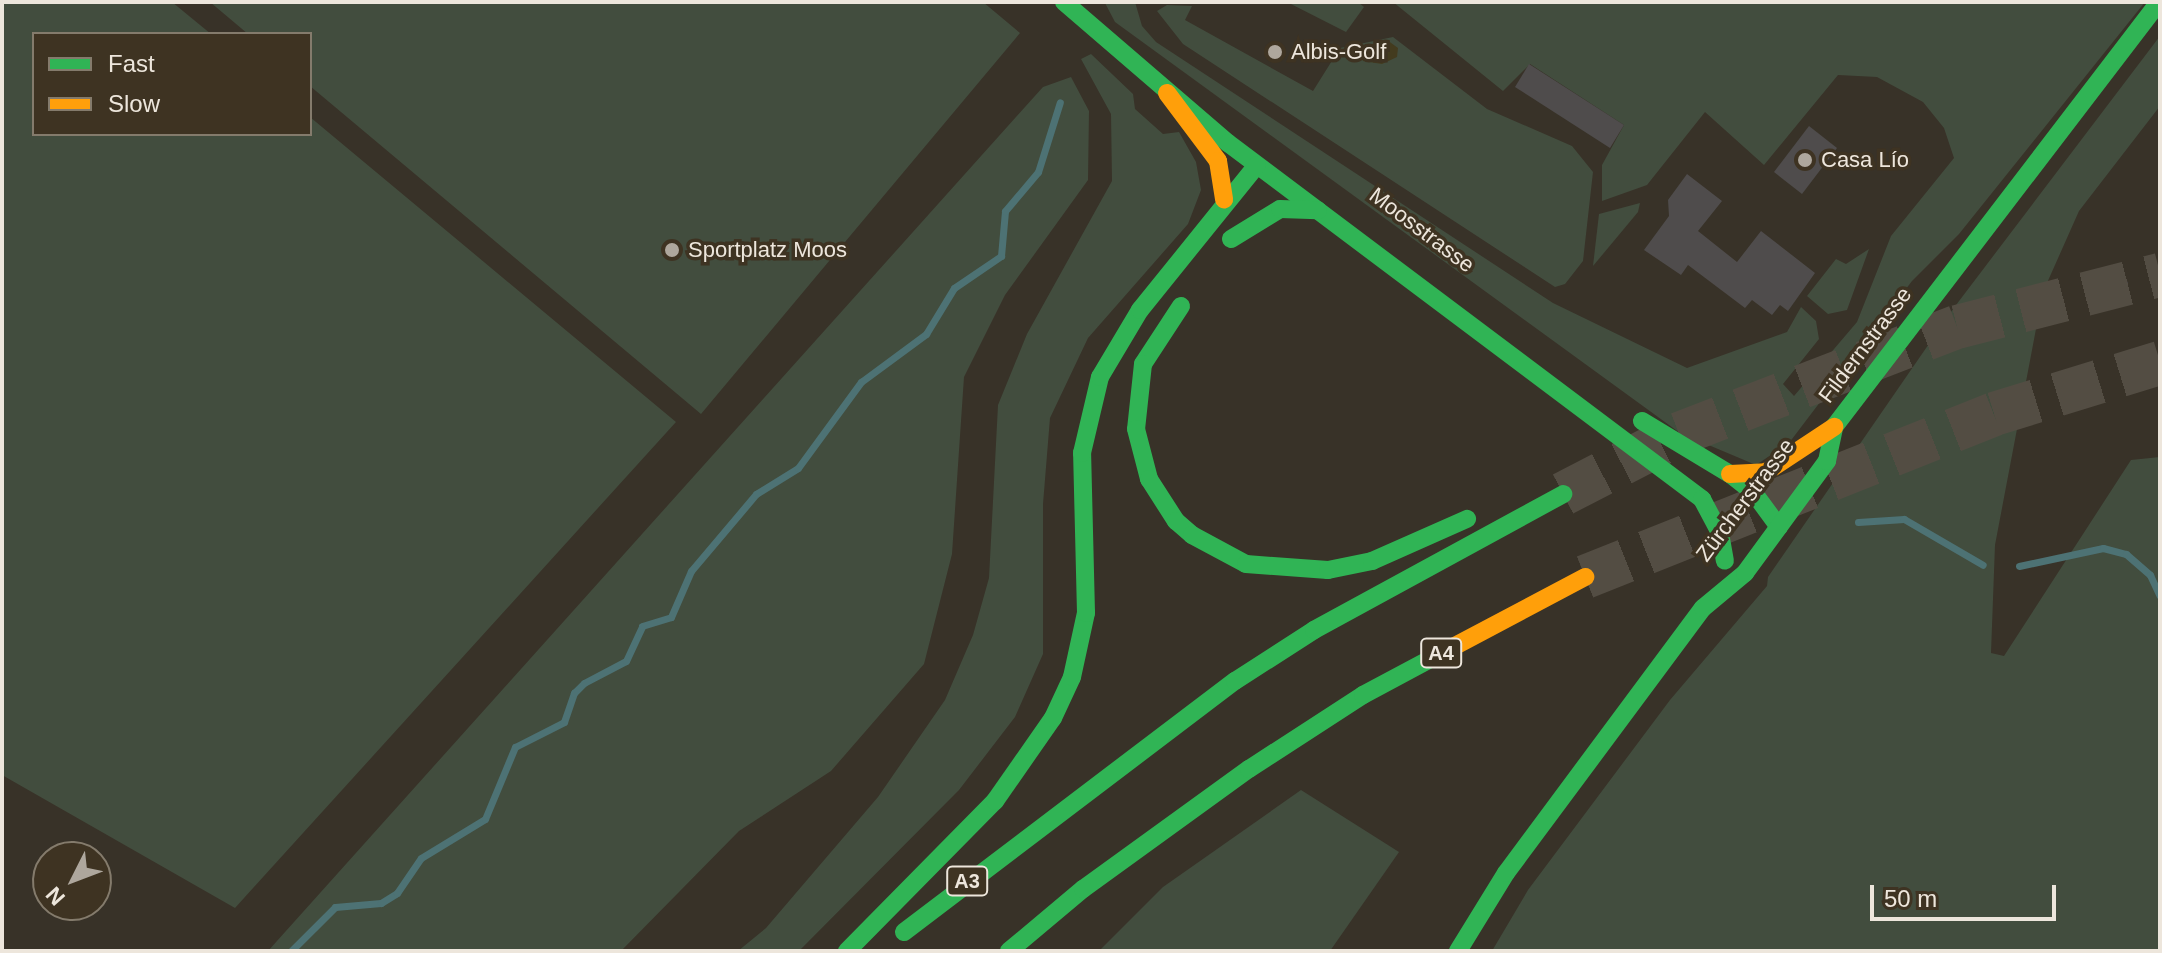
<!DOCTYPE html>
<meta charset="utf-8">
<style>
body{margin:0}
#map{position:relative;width:2162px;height:953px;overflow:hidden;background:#383228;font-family:Helvetica,sans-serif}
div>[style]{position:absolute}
.green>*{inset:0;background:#424d3e}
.sand>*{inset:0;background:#433b1e}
.stream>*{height:7px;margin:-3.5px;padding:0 3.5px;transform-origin:3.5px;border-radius:3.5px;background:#4d7274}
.building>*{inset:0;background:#4f4c4c}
.highway-tunnel>*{height:44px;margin-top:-22px;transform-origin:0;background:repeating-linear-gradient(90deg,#534d43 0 44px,transparent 0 66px)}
.fast>*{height:18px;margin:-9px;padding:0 9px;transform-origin:9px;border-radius:9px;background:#30b455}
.slow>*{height:18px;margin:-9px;padding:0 9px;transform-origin:9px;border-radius:9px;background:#ff9f0a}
.dots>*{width:22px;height:22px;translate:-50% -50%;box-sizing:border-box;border:4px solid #3e3322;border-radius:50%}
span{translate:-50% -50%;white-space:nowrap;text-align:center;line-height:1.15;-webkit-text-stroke:7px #3e3322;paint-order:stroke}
.shield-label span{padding:2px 6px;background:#3e3322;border:2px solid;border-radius:6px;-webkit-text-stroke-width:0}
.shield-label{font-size:20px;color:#ede6dc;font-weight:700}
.poi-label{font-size:22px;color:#ede6dc}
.left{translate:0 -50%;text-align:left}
.street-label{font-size:22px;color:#ede6dc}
.frame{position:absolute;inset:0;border:4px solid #ede6dc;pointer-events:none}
.legend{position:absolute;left:32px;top:32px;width:280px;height:104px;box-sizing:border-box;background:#3e3322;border:2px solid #847b6c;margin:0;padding:10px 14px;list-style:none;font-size:24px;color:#ede6dc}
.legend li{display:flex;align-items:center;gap:16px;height:40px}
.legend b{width:40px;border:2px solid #847b6c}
.north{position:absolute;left:32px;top:841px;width:80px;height:80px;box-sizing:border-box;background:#3e3322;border:2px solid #847b6c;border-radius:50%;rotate:228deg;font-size:22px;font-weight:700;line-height:32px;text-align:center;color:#ede6dc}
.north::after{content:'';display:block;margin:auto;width:28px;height:36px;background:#aea79d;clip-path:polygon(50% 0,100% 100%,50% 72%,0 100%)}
.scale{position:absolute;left:1870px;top:885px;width:186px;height:36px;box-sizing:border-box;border:4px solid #ede6dc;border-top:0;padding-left:10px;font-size:24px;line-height:28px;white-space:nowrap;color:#ede6dc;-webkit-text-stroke:6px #3e3322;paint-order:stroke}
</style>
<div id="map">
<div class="green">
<i style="clip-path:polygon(2px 2px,172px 2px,211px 34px,34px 34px,34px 134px,310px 134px,310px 117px,676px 422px,235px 908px,2px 775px)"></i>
<i style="clip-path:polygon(210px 2px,983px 2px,1020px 33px,701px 414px,310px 86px,310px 34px,248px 34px)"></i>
<i style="clip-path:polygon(1135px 2px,1142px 26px,1156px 42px,1553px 303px,1687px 368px,1787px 332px,1801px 307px,1816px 321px,1819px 339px,1783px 384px,1794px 396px,1857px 322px,1891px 236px,1954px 158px,1944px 128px,1923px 102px,1877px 77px,1838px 75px,1764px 165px,1705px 112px,1647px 185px,1602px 201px,1602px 165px,1624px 125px,1530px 64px,1503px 91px,1393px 2px,2145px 2px,1959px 234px,1912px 281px,1789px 443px,1756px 465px,1680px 433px,1115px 22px,1105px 3px)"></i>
<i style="clip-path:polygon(1287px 2px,1358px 2px,1364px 7px,1346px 32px)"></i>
<i style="clip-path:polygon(1167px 5px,1192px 6px,1185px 20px,1313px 91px,1340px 48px,1393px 37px,1487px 109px,1572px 146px,1593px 172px,1583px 261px,1565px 284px,1555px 287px,1183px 44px,1157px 11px)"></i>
<i style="clip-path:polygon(2160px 36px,2160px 106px,2079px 211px,2043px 292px,1995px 545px,1991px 653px,2004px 656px,2131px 460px,2160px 457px,2160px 951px,1492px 951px,1528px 890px,1670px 700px,1767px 586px,1768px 577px,1953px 309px)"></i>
<i style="clip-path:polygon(1091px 54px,1133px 94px,1135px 109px,1163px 134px,1179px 132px,1196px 162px,1201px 190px,1188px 224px,1088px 338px,1050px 418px,1043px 504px,1043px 654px,1015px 717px,959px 790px,799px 951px,738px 951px,766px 928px,878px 797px,945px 700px,973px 635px,989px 578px,998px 405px,1027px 334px,1112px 181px,1111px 114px,1081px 59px)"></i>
<i style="clip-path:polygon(1071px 77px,1089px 111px,1088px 180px,1005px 295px,964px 377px,952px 554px,924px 664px,831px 771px,739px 831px,621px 951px,268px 951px,1043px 87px)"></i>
<i style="clip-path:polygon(1640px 203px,1638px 212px,1593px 266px,1599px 214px)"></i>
<i style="clip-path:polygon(1869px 249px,1847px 310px,1828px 314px,1807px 296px,1836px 259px,1846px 264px)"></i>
<i style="clip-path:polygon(1301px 790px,1399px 852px,1330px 951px,1099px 951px,1163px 887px)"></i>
</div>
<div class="sand">
<i style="clip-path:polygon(1387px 40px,1398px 48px,1397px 57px,1382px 64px,1363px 61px,1360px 51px,1365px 46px)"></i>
</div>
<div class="stream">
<i style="left:1858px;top:522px;width:46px;rotate:-3.7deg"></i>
<i style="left:1904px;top:519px;width:91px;rotate:30.2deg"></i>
<i style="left:2019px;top:566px;width:86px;rotate:-12.1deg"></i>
<i style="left:2103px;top:548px;width:24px;rotate:15deg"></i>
<i style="left:2126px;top:554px;width:32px;rotate:41deg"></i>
<i style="left:2150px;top:575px;width:23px;rotate:65deg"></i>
<i style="left:291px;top:951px;width:62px;rotate:-45deg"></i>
<i style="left:335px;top:907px;width:46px;rotate:-5deg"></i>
<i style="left:381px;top:903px;width:19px;rotate:-32deg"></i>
<i style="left:397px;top:893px;width:42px;rotate:-55.6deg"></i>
<i style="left:421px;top:858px;width:75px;rotate:-31.4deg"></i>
<i style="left:485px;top:819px;width:78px;rotate:-67.4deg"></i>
<i style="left:515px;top:747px;width:55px;rotate:-27deg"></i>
<i style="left:564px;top:722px;width:31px;rotate:-71deg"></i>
<i style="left:574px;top:693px;width:14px;rotate:-45deg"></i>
<i style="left:584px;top:683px;width:47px;rotate:-27.6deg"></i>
<i style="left:626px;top:661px;width:38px;rotate:-65deg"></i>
<i style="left:642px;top:626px;width:30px;rotate:-17deg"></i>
<i style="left:671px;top:617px;width:50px;rotate:-66.5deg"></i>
<i style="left:691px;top:571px;width:101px;rotate:-49.8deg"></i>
<i style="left:756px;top:494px;width:49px;rotate:-31.8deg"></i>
<i style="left:798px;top:468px;width:107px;rotate:-53.8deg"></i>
<i style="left:861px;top:382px;width:81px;rotate:-36.4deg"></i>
<i style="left:926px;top:334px;width:54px;rotate:-58.7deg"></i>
<i style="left:954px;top:288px;width:57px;rotate:-34.2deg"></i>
<i style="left:1001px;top:256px;width:45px;rotate:-84.9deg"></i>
<i style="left:1005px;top:211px;width:51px;rotate:-49.8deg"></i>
<i style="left:1038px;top:172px;width:73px;rotate:-72.6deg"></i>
</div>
<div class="building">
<i style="clip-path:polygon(1529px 64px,1624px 125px,1610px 148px,1515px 87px)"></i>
<i style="clip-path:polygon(1809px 126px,1837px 148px,1802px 194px,1774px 172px)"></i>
<i style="clip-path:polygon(1687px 174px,1722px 201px,1698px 231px,1737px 262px,1761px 231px,1815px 273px,1788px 311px,1780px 305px,1772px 315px,1752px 300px,1745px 308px,1688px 265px,1681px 275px,1644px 250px,1669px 216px,1668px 200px)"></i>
<i style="clip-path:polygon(2115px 274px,2128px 282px,2118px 301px,2107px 286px)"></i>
</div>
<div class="highway-tunnel">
<i style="left:1563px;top:494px;width:131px;rotate:-27.3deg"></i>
<i style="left:1679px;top:434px;width:298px;rotate:-21.1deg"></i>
<i style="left:1957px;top:327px;width:210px;rotate:-14.4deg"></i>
<i style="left:1585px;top:577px;width:440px;rotate:-21.7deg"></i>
<i style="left:1994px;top:414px;width:174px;rotate:-17.1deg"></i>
</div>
<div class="fast">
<i style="left:1064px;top:2px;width:216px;rotate:40.7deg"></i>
<i style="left:1228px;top:143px;width:593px;rotate:36.91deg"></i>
<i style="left:1702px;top:499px;width:38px;rotate:62deg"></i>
<i style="left:1720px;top:533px;width:28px;rotate:80deg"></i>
<i style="left:1231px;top:239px;width:57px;rotate:-31.5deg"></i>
<i style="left:1280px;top:209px;width:38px;rotate:2deg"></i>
<i style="left:1181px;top:306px;width:69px;rotate:123.2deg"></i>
<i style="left:1143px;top:364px;width:65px;rotate:96.1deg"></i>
<i style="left:1136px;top:429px;width:52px;rotate:75.4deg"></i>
<i style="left:1149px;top:479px;width:50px;rotate:57.3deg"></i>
<i style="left:1176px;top:521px;width:21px;rotate:41deg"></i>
<i style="left:1192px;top:535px;width:61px;rotate:28.2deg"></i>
<i style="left:1246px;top:564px;width:82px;rotate:4.2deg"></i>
<i style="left:1328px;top:570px;width:45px;rotate:-11.6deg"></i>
<i style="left:1372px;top:561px;width:104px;rotate:-23.9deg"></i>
<i style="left:1642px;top:421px;width:103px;rotate:31.1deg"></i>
<i style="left:1730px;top:474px;width:31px;rotate:38deg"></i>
<i style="left:1754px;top:493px;width:42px;rotate:53.7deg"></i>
<i style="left:904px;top:932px;width:415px;rotate:-37.2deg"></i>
<i style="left:1235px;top:681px;width:94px;rotate:-32.8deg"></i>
<i style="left:1314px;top:630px;width:284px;rotate:-28.6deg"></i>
<i style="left:847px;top:951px;width:211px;rotate:-45.4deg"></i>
<i style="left:995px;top:801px;width:101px;rotate:-55.1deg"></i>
<i style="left:1053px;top:718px;width:45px;rotate:-65.1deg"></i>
<i style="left:1072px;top:677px;width:66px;rotate:-77.7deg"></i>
<i style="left:1086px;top:613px;width:160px;rotate:-91.4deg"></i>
<i style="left:1082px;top:453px;width:78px;rotate:-76.7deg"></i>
<i style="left:1100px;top:377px;width:78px;rotate:-59.2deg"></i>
<i style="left:1140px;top:310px;width:186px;rotate:-51.1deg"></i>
<i style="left:1009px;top:951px;width:97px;rotate:-40deg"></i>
<i style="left:1083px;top:889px;width:205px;rotate:-35.9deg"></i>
<i style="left:1249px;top:769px;width:136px;rotate:-33deg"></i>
<i style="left:1363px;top:695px;width:83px;rotate:-28.1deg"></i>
<i style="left:1458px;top:951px;width:92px;rotate:-58.4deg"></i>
<i style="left:1506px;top:873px;width:330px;rotate:-53.4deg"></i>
<i style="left:1703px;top:608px;width:55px;rotate:-39.8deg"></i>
<i style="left:1745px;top:573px;width:139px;rotate:-53.8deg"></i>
<i style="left:1827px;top:461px;width:35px;rotate:-78deg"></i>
<i style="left:1834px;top:427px;width:535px;rotate:-52.59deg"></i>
</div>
<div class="slow">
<i style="left:1167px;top:93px;width:85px;rotate:53.1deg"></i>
<i style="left:1218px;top:161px;width:39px;rotate:81deg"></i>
<i style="left:1730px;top:474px;width:36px;rotate:-3deg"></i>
<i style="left:1766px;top:472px;width:82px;rotate:-33.5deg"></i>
<i style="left:1436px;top:656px;width:169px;rotate:-27.9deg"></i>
</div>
<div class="dots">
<i style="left:1275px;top:52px;background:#aea79d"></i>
<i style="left:1805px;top:160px;background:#aea79d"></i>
<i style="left:672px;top:250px;background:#aea79d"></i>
</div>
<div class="shield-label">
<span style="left:1441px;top:653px">A4</span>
<span style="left:967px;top:881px">A3</span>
</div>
<div class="poi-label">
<span class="left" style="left:1291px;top:52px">Albis-Golf</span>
<span class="left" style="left:1821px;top:160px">Casa Lío</span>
<span class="left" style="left:688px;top:250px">Sportplatz Moos</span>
</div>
<div class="street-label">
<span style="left:1422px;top:230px;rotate:37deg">Moosstrasse</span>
<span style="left:1865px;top:345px;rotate:-53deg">Fildernstrasse</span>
<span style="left:1745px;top:500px;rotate:-53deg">Zürcherstrasse</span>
</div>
<div class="frame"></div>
<ul class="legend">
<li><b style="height:10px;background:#30b455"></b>Fast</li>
<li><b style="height:10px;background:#ff9f0a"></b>Slow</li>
</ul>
<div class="north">N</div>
<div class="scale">50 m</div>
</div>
